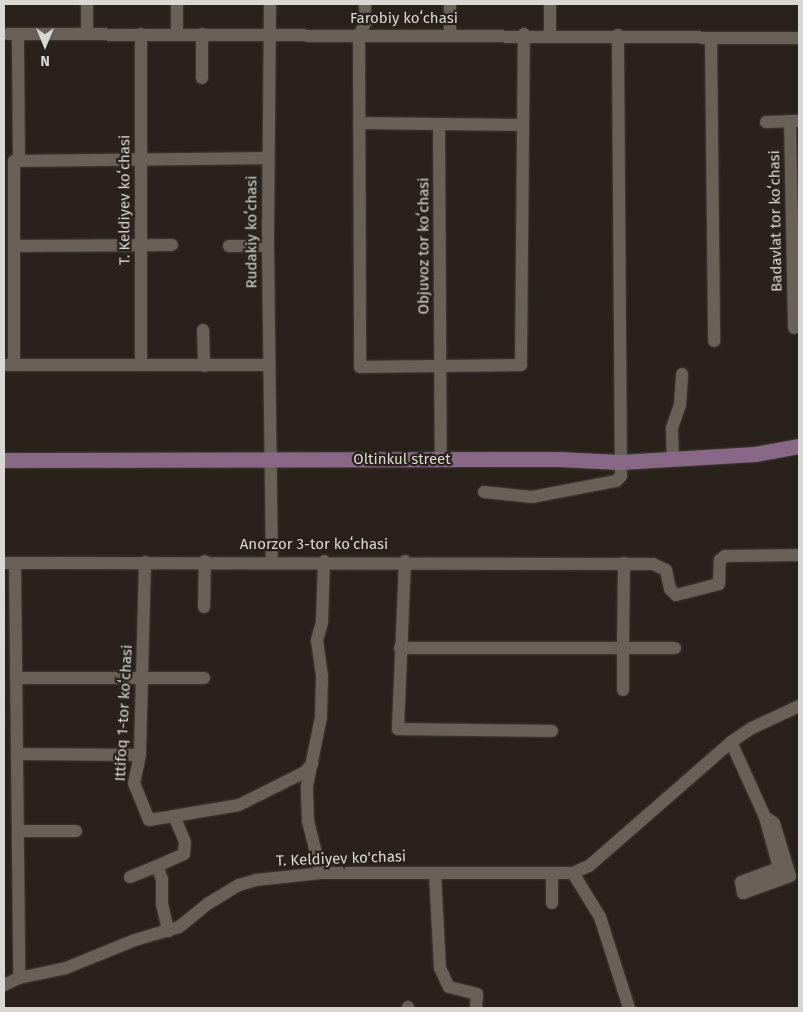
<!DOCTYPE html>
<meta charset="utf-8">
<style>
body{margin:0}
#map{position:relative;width:803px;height:1012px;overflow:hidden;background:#28221b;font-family:"Fira Sans",sans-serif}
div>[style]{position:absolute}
.roads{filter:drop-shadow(0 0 1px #413d36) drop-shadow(0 0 1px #413d36)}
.minor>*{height:12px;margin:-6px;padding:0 6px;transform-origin:6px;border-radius:6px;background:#676157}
.major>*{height:15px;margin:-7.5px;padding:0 7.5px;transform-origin:7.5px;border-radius:7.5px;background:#886886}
span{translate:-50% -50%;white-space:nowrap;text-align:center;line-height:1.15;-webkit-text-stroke:4.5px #28221b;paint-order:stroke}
.street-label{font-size:15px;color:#dad7d2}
.frame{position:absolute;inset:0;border:5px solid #dad7d2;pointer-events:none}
.north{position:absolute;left:20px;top:20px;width:50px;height:50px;-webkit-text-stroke:4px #28221b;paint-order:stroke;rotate:180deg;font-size:14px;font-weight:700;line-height:20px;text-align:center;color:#dad7d2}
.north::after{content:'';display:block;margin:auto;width:18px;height:22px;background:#dad7d2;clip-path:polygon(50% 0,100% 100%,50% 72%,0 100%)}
</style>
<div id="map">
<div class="roads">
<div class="minor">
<i style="left:177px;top:4px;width:30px;rotate:90deg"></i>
<i style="left:270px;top:4px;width:242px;rotate:90.5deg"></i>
<i style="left:268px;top:246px;width:315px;rotate:89.3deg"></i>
<i style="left:365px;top:4px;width:19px;rotate:90deg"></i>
<i style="left:365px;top:23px;width:14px;rotate:115deg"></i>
<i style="left:359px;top:36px;width:331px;rotate:89.8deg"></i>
<i style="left:360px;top:367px;width:161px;rotate:-0.7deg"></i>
<i style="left:521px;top:365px;width:331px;rotate:-89.5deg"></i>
<i style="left:550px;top:4px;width:31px;rotate:90deg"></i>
<i style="left:8px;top:34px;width:791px;rotate:0.29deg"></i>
<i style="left:87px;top:34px;width:30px;rotate:-90deg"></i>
<i style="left:202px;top:34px;width:44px;rotate:90deg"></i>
<i style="left:450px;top:35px;width:31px;rotate:-90deg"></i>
<i style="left:711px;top:39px;width:302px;rotate:89.4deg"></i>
<i style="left:766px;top:122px;width:24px;rotate:-2deg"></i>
<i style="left:359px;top:123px;width:163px;rotate:0.7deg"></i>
<i style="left:439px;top:125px;width:335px;rotate:89.7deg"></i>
<i style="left:19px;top:161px;width:249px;rotate:-0.7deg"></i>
<i style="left:15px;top:246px;width:157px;rotate:-0.4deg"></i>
<i style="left:229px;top:246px;width:39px"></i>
<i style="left:794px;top:328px;width:207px;rotate:-91.1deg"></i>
<i style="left:790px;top:121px;width:9px"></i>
<i style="left:203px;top:330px;width:36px;rotate:88deg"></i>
<i style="left:4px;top:365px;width:265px"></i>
<i style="left:14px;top:365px;width:204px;rotate:-90deg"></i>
<i style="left:14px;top:161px;width:5px"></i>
<i style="left:19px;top:161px;width:127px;rotate:-90.5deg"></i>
<i style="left:141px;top:365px;width:331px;rotate:-90deg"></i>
<i style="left:673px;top:460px;width:32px;rotate:-92deg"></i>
<i style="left:672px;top:428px;width:24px;rotate:-71deg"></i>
<i style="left:680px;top:405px;width:31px;rotate:-86deg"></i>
<i style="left:484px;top:492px;width:48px;rotate:5.9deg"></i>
<i style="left:532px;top:497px;width:86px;rotate:-10.8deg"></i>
<i style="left:616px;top:481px;width:7px;rotate:-45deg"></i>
<i style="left:621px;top:476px;width:441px;rotate:-90.4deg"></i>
<i style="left:405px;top:561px;width:168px;rotate:92.4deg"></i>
<i style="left:398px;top:729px;width:154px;rotate:0.7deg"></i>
<i style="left:145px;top:562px;width:193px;rotate:91.5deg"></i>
<i style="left:140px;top:755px;width:29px;rotate:102deg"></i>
<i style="left:134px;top:783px;width:40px;rotate:68deg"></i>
<i style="left:149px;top:820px;width:25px;rotate:-9deg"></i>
<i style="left:174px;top:816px;width:28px;rotate:67deg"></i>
<i style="left:185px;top:842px;width:12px;rotate:95deg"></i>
<i style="left:184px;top:854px;width:30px;rotate:156deg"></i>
<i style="left:157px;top:866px;width:14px;rotate:69deg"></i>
<i style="left:162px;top:879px;width:25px;rotate:90deg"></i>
<i style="left:162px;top:904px;width:28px;rotate:77deg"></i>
<i style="left:4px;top:563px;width:649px;rotate:0.09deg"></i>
<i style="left:653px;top:564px;width:14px;rotate:25deg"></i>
<i style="left:666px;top:570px;width:19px;rotate:78deg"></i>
<i style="left:670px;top:589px;width:8px;rotate:45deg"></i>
<i style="left:676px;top:595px;width:44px;rotate:-14.3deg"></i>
<i style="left:719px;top:584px;width:24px;rotate:-88deg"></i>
<i style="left:720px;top:560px;width:6px;rotate:-39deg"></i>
<i style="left:725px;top:556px;width:74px;rotate:-0.8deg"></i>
<i style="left:15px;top:563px;width:415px;rotate:89.4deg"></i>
<i style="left:204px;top:607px;width:46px;rotate:-88.8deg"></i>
<i style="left:400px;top:648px;width:223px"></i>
<i style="left:623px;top:648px;width:85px;rotate:-89.3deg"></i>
<i style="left:16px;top:678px;width:188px"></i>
<i style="left:623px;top:690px;width:42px;rotate:-90deg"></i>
<i style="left:623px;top:648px;width:52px"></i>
<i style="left:731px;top:742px;width:82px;rotate:65.6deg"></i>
<i style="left:765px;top:817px;width:11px;rotate:34deg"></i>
<i style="left:774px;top:823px;width:55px;rotate:73.2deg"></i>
<i style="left:790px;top:876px;width:50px;rotate:160.1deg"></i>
<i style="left:743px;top:893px;width:11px;rotate:-100deg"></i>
<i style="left:741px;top:882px;width:40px;rotate:-20.2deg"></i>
<i style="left:779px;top:868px;width:53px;rotate:-105.4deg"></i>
<i style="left:17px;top:754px;width:123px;rotate:0.5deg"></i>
<i style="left:174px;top:816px;width:66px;rotate:-9.6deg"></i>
<i style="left:239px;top:805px;width:74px;rotate:-26.6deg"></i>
<i style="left:305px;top:772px;width:11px;rotate:-49deg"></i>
<i style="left:18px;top:831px;width:58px"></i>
<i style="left:321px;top:873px;width:54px;rotate:-104deg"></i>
<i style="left:308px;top:821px;width:35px;rotate:-92deg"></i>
<i style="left:307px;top:786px;width:70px;rotate:-78.5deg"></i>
<i style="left:321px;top:717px;width:41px;rotate:-88.6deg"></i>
<i style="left:322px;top:676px;width:36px;rotate:-98deg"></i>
<i style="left:317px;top:640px;width:19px;rotate:-74deg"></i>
<i style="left:322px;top:622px;width:61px;rotate:-88.1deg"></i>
<i style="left:435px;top:873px;width:95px;rotate:87deg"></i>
<i style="left:440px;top:968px;width:21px;rotate:65deg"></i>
<i style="left:449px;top:987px;width:29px;rotate:14deg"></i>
<i style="left:477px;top:994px;width:14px;rotate:94deg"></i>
<i style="left:573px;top:873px;width:52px;rotate:58.5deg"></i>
<i style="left:600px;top:917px;width:96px;rotate:72.3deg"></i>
<i style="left:130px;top:877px;width:29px;rotate:-22deg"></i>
<i style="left:552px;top:903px;width:30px;rotate:-90deg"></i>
<i style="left:4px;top:985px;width:17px;rotate:-25deg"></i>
<i style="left:19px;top:978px;width:48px;rotate:-12deg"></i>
<i style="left:66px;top:968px;width:74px;rotate:-22.1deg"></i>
<i style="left:135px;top:940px;width:46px;rotate:-16.5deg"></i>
<i style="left:179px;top:927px;width:38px;rotate:-39deg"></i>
<i style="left:209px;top:903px;width:35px;rotate:-31deg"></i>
<i style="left:239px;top:885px;width:18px;rotate:-16deg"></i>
<i style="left:256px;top:880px;width:65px;rotate:-6.1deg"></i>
<i style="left:321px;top:873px;width:252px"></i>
<i style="left:573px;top:873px;width:17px;rotate:-24deg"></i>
<i style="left:589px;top:866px;width:189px;rotate:-41.1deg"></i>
<i style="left:731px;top:742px;width:25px;rotate:-34deg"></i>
<i style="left:752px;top:728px;width:52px;rotate:-25.1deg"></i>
<i style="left:408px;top:1007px;width:1px;rotate:90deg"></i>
</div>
<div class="major">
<i style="left:4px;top:460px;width:554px;rotate:-0.1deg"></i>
<i style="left:558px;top:459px;width:62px;rotate:2.8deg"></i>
<i style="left:620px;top:462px;width:135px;rotate:-3.4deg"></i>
<i style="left:755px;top:454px;width:45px;rotate:-10.3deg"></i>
</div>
</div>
<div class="street-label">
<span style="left:404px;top:19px">Farobiy koʻchasi</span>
<span style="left:125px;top:200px;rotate:-90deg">T. Keldiyev koʻchasi</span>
<span style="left:776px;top:221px;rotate:-91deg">Badavlat tor koʻchasi</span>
<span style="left:252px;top:232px;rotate:-90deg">Rudakiy koʻchasi</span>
<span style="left:424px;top:246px;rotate:-90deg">Objuvoz tor koʻchasi</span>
<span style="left:402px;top:460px">Oltinkul street</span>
<span style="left:314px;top:545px">Anorzor 3-tor koʻchasi</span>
<span style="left:124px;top:713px;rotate:-87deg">Ittifoq 1-tor koʻchasi</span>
<span style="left:341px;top:859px;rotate:-2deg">T. Keldiyev ko'chasi</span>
</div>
<div class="frame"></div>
<div class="north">N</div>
</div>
